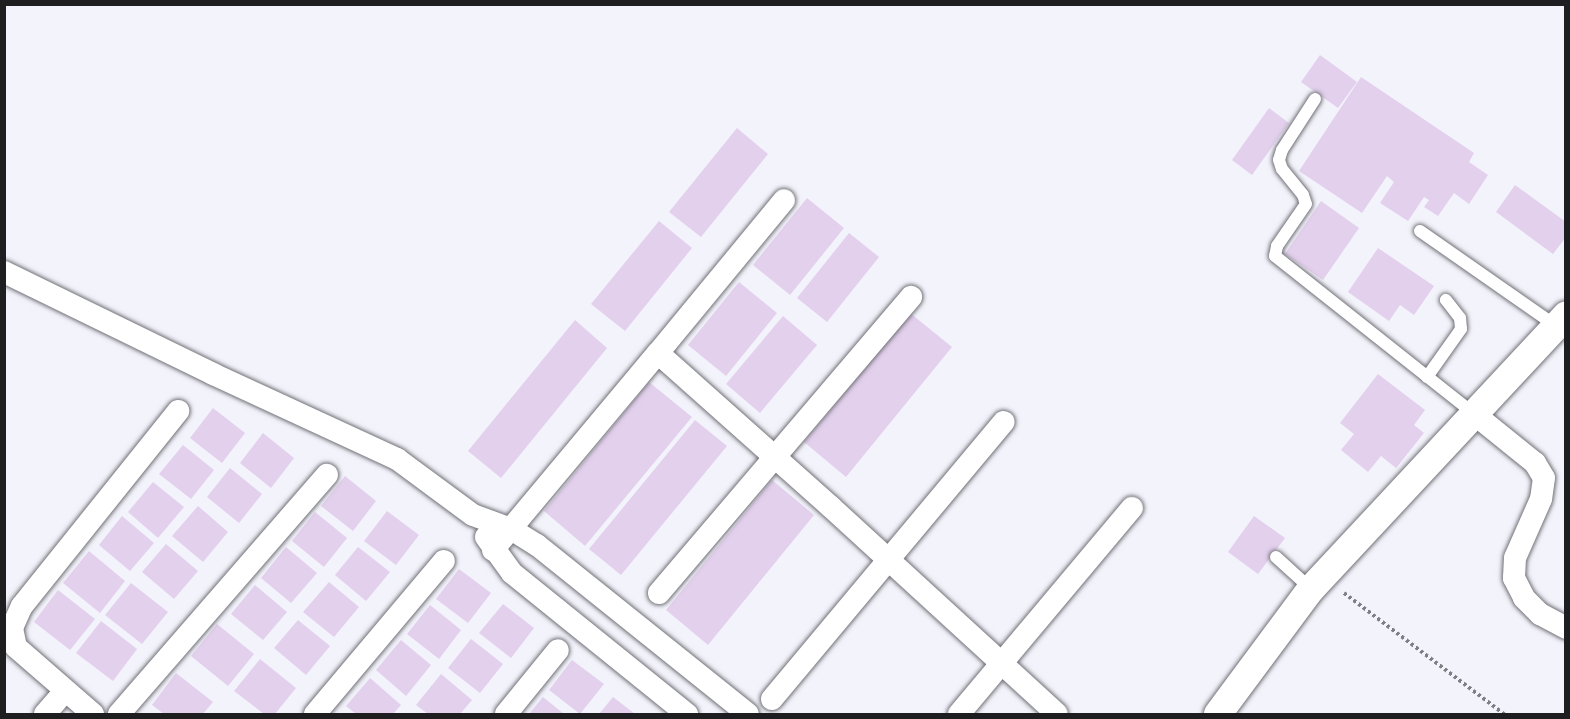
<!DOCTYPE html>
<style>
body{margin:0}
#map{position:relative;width:1570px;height:719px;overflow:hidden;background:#f3f3fb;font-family:"Public Sans",sans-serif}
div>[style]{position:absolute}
.building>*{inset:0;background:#e3d0ed}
.path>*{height:4px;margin-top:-2px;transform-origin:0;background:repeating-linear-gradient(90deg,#7e7e83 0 3px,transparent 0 6px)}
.roads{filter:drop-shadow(0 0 2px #717077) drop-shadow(0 0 2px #717077)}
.service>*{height:12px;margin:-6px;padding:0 6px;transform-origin:6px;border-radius:6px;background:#fff}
.minor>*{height:22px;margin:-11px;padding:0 11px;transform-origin:11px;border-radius:11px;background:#fff}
.tertiary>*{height:28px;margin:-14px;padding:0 14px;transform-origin:14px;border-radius:14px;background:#fff}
span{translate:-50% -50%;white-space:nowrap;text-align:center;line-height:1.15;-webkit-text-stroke:4.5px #f3f3fb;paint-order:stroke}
.frame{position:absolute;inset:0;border:6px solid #1e1e20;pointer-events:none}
</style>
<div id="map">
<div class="building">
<i style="clip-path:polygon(1320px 55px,1357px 82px,1338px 108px,1301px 82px)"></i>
<i style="clip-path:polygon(1361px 77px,1474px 153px,1469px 162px,1488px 175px,1469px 204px,1454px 193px,1438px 216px,1424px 207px,1429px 200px,1424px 197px,1408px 221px,1380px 203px,1394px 182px,1387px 176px,1362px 213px,1299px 171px)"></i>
<i style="clip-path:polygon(1269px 108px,1289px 123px,1252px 175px,1232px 160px)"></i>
<i style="clip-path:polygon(737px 128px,768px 154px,701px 237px,669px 212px)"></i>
<i style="clip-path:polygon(1515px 185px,1566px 222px,1566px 237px,1553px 254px,1496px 212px)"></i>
<i style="clip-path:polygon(807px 198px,844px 228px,790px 295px,753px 265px)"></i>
<i style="clip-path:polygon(1321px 201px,1359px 228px,1323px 280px,1285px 254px)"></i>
<i style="clip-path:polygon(659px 221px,692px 248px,625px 331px,591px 304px)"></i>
<i style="clip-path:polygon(849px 233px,879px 257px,827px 322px,797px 298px)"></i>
<i style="clip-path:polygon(1378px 248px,1434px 286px,1414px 315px,1400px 305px,1389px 321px,1348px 292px)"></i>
<i style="clip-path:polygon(739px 282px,777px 313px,726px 376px,688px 345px)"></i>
<i style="clip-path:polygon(910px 313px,952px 347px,846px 477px,804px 442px)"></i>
<i style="clip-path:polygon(783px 316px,817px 345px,760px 413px,726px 384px)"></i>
<i style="clip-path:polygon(575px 320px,607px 348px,501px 478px,468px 451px)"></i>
<i style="clip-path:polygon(1378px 374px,1425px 410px,1414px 425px,1424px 433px,1396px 468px,1381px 456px,1368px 472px,1341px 450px,1354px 434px,1340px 423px)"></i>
<i style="clip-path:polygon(649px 382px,692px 417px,585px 546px,544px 511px)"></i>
<i style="clip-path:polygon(213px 408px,245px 433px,222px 463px,190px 438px)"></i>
<i style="clip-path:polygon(695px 420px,727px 446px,621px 575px,589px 549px)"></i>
<i style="clip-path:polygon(263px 433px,294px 458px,271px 488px,240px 463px)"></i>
<i style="clip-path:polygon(183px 445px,214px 470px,191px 499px,159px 474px)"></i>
<i style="clip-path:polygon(230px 468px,262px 494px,239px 523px,207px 497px)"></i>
<i style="clip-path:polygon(345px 476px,376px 501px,353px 531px,321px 506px)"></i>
<i style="clip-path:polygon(772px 480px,814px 515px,708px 645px,666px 610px)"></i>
<i style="clip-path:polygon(153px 482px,184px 507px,158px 538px,128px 512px)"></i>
<i style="clip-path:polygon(198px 506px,228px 532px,203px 562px,172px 536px)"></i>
<i style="clip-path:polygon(387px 511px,419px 535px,396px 565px,364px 541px)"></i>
<i style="clip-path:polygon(315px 512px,347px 538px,324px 567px,292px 541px)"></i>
<i style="clip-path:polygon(122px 516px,154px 543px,130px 571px,99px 545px)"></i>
<i style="clip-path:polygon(1254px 516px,1285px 538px,1258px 574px,1228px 552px)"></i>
<i style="clip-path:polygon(166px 544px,198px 571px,174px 599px,142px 572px)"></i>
<i style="clip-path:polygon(286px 547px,317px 573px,291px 603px,261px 578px)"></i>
<i style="clip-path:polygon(358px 547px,390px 572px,366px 601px,335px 575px)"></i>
<i style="clip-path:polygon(89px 551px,125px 581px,100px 613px,63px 583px)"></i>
<i style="clip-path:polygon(459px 569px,491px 593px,468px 623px,436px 599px)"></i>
<i style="clip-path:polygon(329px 582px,359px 607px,334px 637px,303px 612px)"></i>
<i style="clip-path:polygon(131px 583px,168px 612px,142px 644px,105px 615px)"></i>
<i style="clip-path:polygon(255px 585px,287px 612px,263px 640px,231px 614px)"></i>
<i style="clip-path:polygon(58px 590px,95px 619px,70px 650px,34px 622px)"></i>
<i style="clip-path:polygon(503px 604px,534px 628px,511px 658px,479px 633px)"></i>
<i style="clip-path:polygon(430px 605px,461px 630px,439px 659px,407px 634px)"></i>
<i style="clip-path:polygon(298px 620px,330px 646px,306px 675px,274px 648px)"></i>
<i style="clip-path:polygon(101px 621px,137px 649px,113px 681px,76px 653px)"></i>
<i style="clip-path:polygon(217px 624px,254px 654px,228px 686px,191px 656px)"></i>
<i style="clip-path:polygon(471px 639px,503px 664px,480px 693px,448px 668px)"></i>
<i style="clip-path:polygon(401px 640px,431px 665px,406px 696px,376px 670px)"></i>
<i style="clip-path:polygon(260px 659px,296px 688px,275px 714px,264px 714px,234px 691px)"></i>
<i style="clip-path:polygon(572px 660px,604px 684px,580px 714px,549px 690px)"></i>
<i style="clip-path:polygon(176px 673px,213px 702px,203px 714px,164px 714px,152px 705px)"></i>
<i style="clip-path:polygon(441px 674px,472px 700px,460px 714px,428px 714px,416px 705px)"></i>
<i style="clip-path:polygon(370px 678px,401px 705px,393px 714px,356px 714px,346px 706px)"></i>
<i style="clip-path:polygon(543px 697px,564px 714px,529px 714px)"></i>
<i style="clip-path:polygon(613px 697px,635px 714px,599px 714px)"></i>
</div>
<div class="path">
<i style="left:1344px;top:593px;width:201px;rotate:37.1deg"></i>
</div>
<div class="roads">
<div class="service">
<i style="left:1315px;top:99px;width:61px;rotate:122.9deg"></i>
<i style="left:1282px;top:150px;width:10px;rotate:107deg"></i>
<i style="left:1279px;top:160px;width:9px;rotate:72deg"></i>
<i style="left:1282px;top:169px;width:33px;rotate:51deg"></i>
<i style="left:1303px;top:195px;width:9px;rotate:72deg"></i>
<i style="left:1306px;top:204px;width:51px;rotate:124.6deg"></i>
<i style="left:1277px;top:246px;width:10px;rotate:101deg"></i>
<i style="left:1275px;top:256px;width:253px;rotate:38.4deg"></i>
<i style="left:1420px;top:231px;width:166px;rotate:34.9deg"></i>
<i style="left:1427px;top:377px;width:59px;rotate:-54.7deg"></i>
<i style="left:1461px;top:329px;width:11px;rotate:-95deg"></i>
<i style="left:1460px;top:318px;width:23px;rotate:-128deg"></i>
<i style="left:1276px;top:557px;width:47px;rotate:42.4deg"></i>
</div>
<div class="minor">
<i style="left:4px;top:272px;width:233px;rotate:26deg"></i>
<i style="left:213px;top:374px;width:203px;rotate:24.8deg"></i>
<i style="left:397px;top:459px;width:94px;rotate:36.4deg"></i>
<i style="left:473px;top:515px;width:40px;rotate:20.2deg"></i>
<i style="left:511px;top:529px;width:31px;rotate:32deg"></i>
<i style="left:537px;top:545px;width:270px;rotate:38.7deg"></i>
<i style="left:658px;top:353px;width:198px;rotate:-50.5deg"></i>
<i style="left:1473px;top:413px;width:80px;rotate:38.9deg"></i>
<i style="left:1535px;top:463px;width:17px;rotate:59deg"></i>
<i style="left:1544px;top:478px;width:21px;rotate:98deg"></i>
<i style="left:1541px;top:499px;width:64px;rotate:113.8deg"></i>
<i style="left:1515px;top:558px;width:20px;rotate:93deg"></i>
<i style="left:1514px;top:578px;width:22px;rotate:63deg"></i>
<i style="left:1524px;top:598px;width:23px;rotate:45deg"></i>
<i style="left:1540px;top:614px;width:30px;rotate:28deg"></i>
<i style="left:486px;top:537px;width:44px;rotate:54.2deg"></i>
<i style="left:512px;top:573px;width:225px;rotate:38.9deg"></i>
<i style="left:493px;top:550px;width:257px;rotate:-50.1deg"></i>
<i style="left:658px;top:353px;width:232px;rotate:41.7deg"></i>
<i style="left:831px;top:507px;width:306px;rotate:42.5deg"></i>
<i style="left:659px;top:593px;width:389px;rotate:-49.6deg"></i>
<i style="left:772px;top:699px;width:361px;rotate:-50.1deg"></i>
<i style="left:45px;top:714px;width:30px;rotate:-49deg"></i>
<i style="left:93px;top:714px;width:102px;rotate:-139deg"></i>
<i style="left:16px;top:647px;width:19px;rotate:-102deg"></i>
<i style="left:12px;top:628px;width:24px;rotate:-66deg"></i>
<i style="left:22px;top:606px;width:250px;rotate:-51.3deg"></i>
<i style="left:119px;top:714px;width:317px;rotate:-49deg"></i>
<i style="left:315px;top:714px;width:200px;rotate:-49.9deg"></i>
<i style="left:506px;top:714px;width:82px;rotate:-50.9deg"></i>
<i style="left:959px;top:714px;width:269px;rotate:-50deg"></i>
</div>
<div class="tertiary">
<i style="left:1218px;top:714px;width:156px;rotate:-53.4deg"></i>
<i style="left:1311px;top:589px;width:374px;rotate:-47deg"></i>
</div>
</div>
<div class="frame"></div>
</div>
